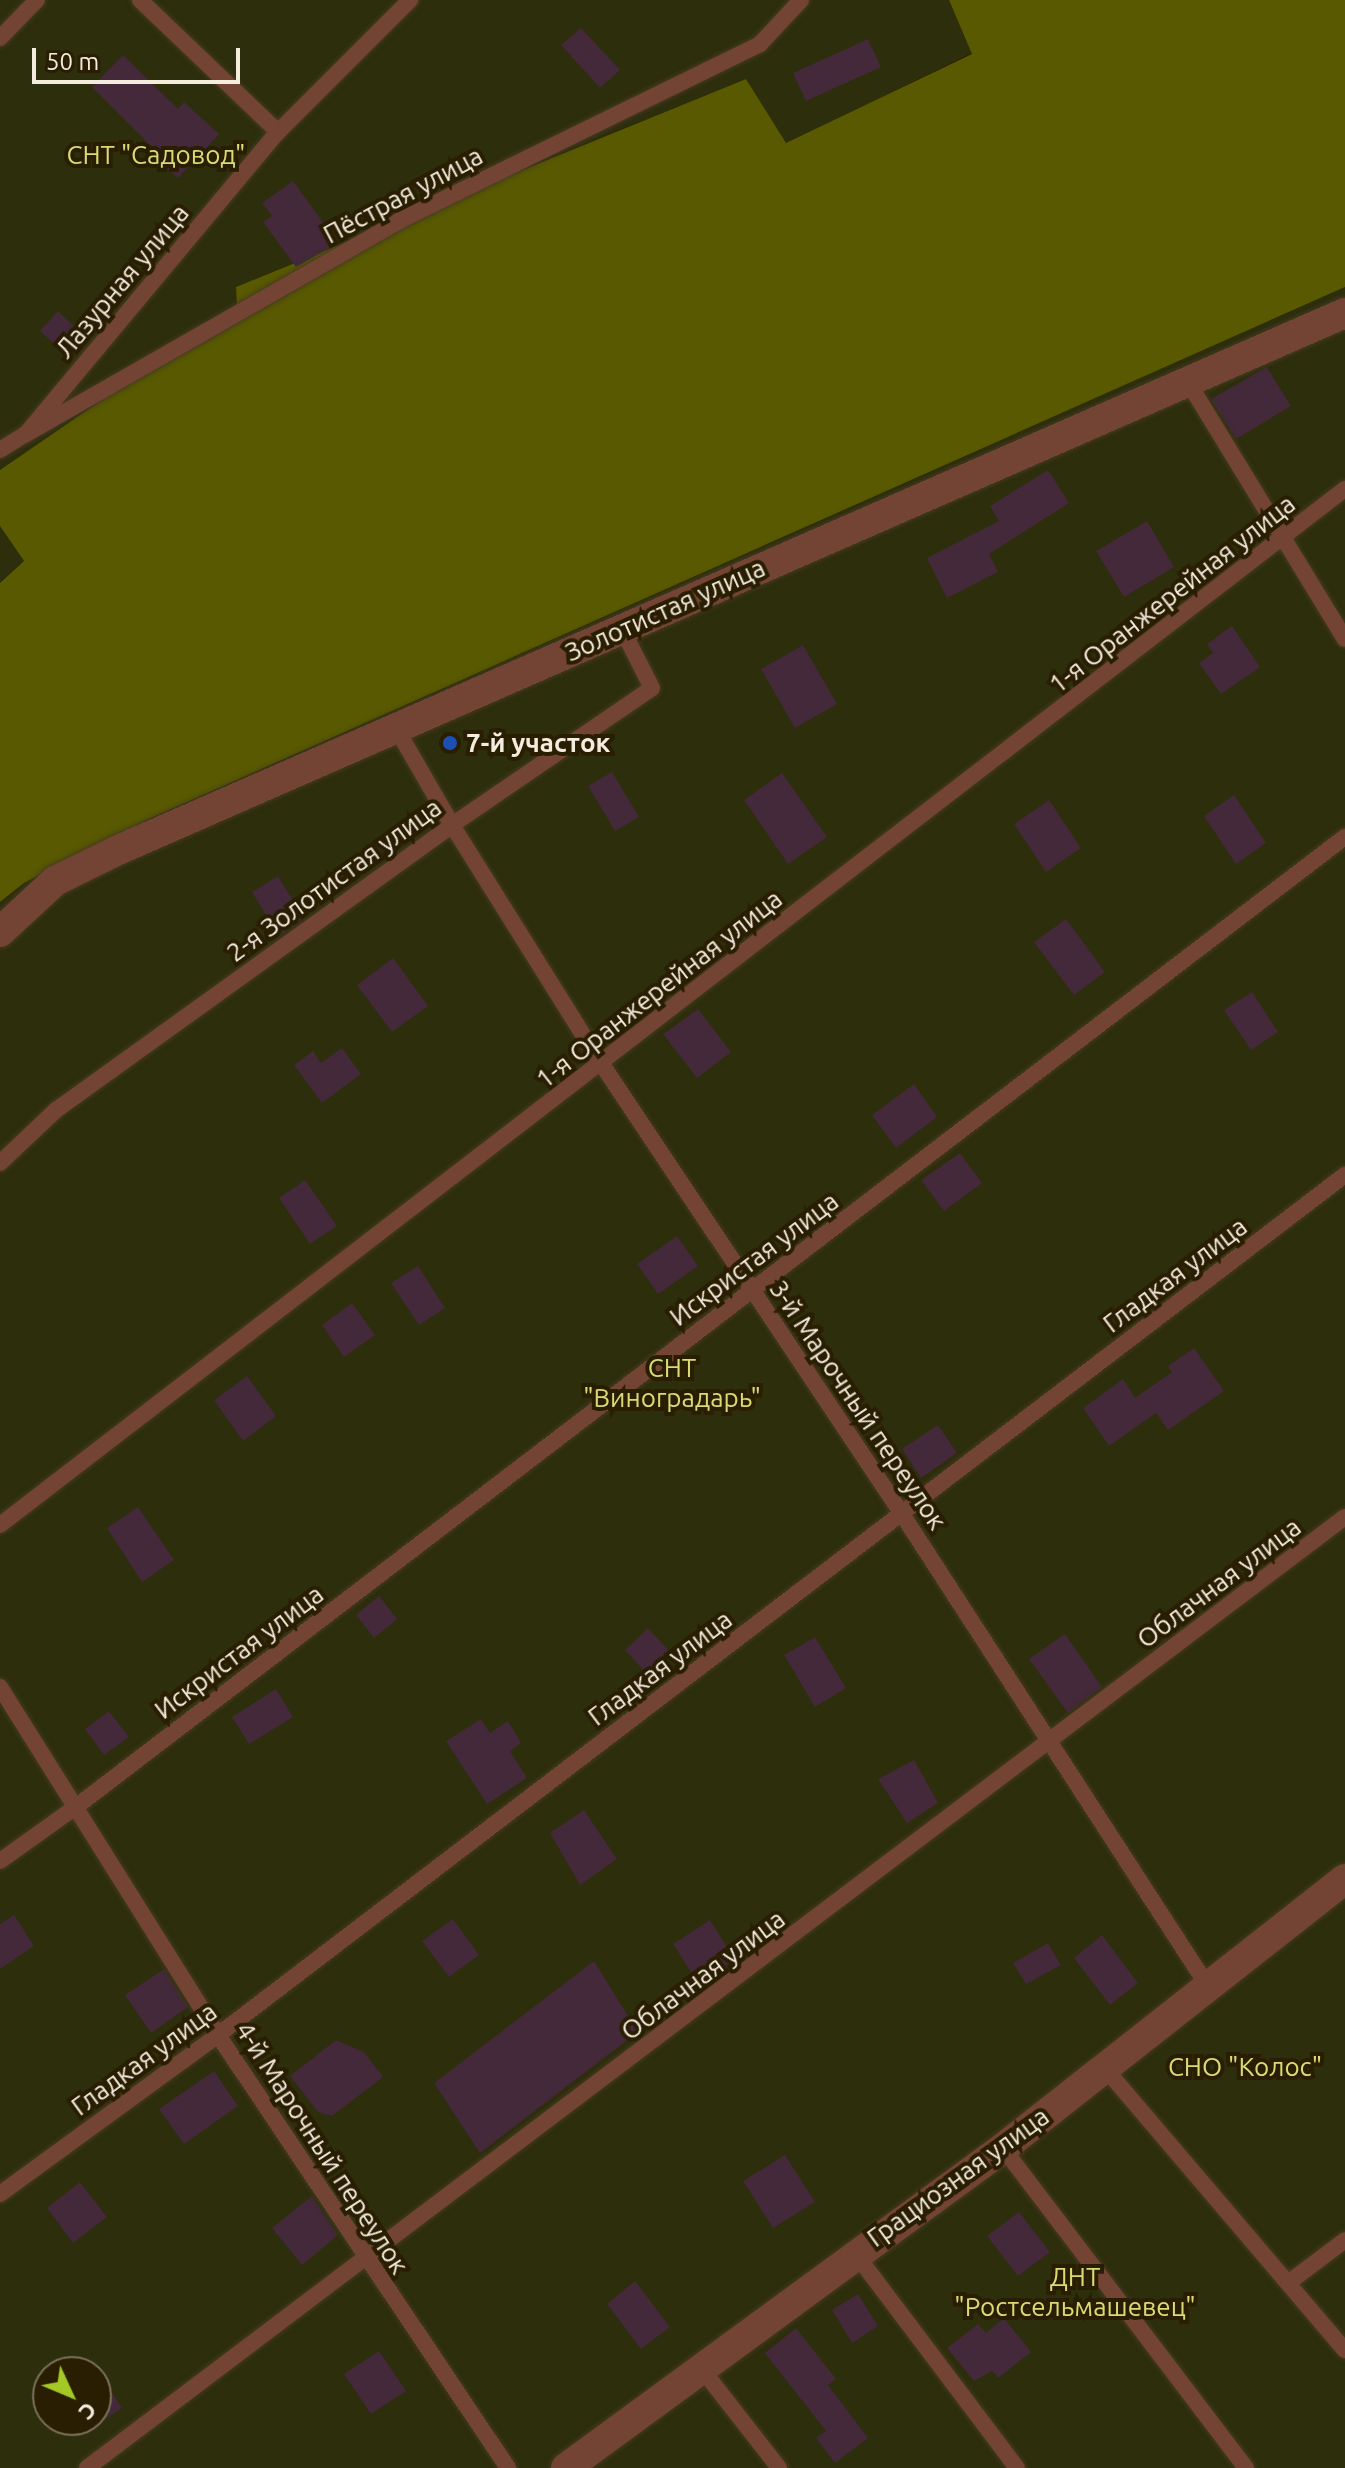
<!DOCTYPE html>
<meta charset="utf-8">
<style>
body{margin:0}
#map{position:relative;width:1345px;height:2468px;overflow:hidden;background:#291d02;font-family:Ubuntu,sans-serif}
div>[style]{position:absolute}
.green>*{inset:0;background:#2d2e0c}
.forest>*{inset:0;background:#585900}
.building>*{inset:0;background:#432939}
.roads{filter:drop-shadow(0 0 2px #453a21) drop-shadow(0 0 2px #453a21)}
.service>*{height:16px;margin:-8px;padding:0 8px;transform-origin:8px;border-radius:8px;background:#734433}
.minor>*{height:30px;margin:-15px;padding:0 15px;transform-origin:15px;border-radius:15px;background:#734433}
.dots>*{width:22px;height:22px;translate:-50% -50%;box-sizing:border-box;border:4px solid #291d02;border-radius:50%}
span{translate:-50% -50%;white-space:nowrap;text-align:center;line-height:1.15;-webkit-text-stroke:8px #291d02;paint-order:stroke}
.park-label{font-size:26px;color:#d9dc74}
.street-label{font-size:26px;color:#f4ecdd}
.poi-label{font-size:26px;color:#f4ecdd;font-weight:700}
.left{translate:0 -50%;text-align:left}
.north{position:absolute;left:32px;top:2356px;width:80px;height:80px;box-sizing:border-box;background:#291d02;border:2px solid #7a705a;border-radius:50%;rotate:134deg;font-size:22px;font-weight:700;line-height:32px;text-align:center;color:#f4ecdd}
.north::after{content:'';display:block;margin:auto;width:28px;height:36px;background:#a4c825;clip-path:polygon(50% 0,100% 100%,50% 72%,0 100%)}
.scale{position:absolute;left:32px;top:48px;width:208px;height:36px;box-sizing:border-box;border:4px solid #f4ecdd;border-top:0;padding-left:10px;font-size:24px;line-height:28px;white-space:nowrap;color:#f4ecdd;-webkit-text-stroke:6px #291d02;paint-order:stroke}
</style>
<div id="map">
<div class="green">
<i style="clip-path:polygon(0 0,949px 0,972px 53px,786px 144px,746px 79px,236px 287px,238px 307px,0 470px)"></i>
<i style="clip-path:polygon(evenodd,1345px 287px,1345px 2468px,0 2468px,0 902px,24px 883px,149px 819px,1345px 287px,48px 2372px,96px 2372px,96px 2420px,48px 2420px,48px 2372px)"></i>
<i style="clip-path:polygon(0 526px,24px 561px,0 583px)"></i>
</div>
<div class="forest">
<i style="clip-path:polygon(949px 0,1345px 0,1345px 287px,149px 819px,24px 883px,0 902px,0 583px,24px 561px,0 526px,0 470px,237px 307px,236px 287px,746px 79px,786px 143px,972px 54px)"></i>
</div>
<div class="building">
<i style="clip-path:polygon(581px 28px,620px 70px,600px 88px,561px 45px)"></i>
<i style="clip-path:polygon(868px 39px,881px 67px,806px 101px,793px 73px)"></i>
<i style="clip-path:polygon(123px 55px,178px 109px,184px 102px,219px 134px,178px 178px,143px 146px,147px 142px,92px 87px)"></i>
<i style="clip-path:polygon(293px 181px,338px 243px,296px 267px,263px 222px,272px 216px,262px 203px)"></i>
<i style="clip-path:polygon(58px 311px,80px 332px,62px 351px,40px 331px)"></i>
<i style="clip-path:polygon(1267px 367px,1291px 406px,1236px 439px,1211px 399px)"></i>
<i style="clip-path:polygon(1048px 470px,1069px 503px,989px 554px,998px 572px,947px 598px,927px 558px,999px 521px,990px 506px)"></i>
<i style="clip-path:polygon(1147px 521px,1174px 567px,1124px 597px,1096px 551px)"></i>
<i style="clip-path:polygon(1232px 626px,1260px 667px,1221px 694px,1199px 663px,1213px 653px,1207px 644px)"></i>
<i style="clip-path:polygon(803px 645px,837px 704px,795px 728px,761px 669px)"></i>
<i style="clip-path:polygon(612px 772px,639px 817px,615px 831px,588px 786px)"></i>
<i style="clip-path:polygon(782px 773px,827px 837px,788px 864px,744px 800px)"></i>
<i style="clip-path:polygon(1234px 795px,1266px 843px,1236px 864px,1204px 816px)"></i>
<i style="clip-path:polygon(1049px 800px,1081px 848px,1046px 872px,1014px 824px)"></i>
<i style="clip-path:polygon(278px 876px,304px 918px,279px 936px,252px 892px)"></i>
<i style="clip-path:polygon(1066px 919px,1105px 972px,1074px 995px,1034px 942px)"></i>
<i style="clip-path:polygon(393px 958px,428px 1006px,392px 1032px,357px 985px)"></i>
<i style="clip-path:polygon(1252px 992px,1278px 1032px,1251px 1050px,1224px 1010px)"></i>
<i style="clip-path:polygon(698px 1009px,731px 1052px,697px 1078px,663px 1034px)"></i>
<i style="clip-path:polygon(342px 1048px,361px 1074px,322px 1103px,294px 1065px,313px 1051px,321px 1063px)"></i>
<i style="clip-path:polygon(914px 1084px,937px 1117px,896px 1148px,872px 1115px)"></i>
<i style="clip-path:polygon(960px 1153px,982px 1183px,944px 1211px,921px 1180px)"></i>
<i style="clip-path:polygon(305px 1180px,337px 1226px,310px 1244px,279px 1198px)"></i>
<i style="clip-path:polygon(677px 1236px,698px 1266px,658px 1294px,637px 1264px)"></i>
<i style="clip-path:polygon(418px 1266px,445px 1308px,419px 1325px,391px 1283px)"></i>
<i style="clip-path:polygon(352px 1303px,375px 1335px,344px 1357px,322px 1325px)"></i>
<i style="clip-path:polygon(1194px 1348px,1224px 1391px,1168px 1430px,1156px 1413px,1109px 1446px,1083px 1408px,1123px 1379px,1135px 1398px,1172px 1372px,1168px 1366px)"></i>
<i style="clip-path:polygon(247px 1376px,276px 1416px,243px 1441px,214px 1400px)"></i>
<i style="clip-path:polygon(938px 1425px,957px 1453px,921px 1478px,902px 1449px)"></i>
<i style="clip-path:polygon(138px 1507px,174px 1560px,142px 1582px,107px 1528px)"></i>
<i style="clip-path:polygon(379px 1596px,397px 1619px,374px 1638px,356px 1615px)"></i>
<i style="clip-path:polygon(648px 1628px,671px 1653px,647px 1674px,625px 1650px)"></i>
<i style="clip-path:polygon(1065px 1634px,1102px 1687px,1068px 1713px,1029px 1659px)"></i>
<i style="clip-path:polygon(815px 1637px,846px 1688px,815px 1707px,784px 1655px)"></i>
<i style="clip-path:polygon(276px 1689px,293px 1717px,249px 1744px,232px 1717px)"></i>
<i style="clip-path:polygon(109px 1711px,129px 1737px,104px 1755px,85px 1729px)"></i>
<i style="clip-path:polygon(481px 1719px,490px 1733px,508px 1721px,521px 1743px,510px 1751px,527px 1778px,487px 1804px,446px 1741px)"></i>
<i style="clip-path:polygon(914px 1760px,938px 1803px,907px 1823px,878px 1779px)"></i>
<i style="clip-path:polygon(584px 1810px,617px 1859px,580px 1885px,550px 1833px)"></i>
<i style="clip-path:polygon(14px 1915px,34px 1946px,0 1969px,0 1924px)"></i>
<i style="clip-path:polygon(453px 1919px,479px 1955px,449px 1977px,422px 1941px)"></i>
<i style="clip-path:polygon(710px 1920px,737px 1963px,702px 1989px,673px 1944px)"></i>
<i style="clip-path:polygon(1102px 1935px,1138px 1983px,1110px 2005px,1074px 1958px)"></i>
<i style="clip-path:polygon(1048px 1943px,1061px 1965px,1026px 1984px,1013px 1963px)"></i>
<i style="clip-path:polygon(594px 1961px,638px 2032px,480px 2153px,434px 2083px)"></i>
<i style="clip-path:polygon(164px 1969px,188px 2007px,151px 2033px,125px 1995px)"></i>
<i style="clip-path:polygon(336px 2040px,364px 2052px,383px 2077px,332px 2116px,318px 2112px,290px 2076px)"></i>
<i style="clip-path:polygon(214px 2071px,238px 2106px,184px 2144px,159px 2109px)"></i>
<i style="clip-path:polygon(785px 2155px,815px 2202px,773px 2228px,743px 2181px)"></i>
<i style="clip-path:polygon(80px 2182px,107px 2217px,73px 2243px,47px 2208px)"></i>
<i style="clip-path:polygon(312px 2196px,338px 2235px,302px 2265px,272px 2228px)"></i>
<i style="clip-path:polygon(1019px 2212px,1050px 2252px,1018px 2276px,987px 2236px)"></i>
<i style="clip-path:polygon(635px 2281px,670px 2327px,641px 2349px,607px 2304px)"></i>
<i style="clip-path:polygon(858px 2294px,878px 2326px,852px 2343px,832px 2310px)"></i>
<i style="clip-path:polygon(1004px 2318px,1031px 2352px,998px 2378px,992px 2371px,974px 2381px,947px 2348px,978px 2324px,986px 2333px)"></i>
<i style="clip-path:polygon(796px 2328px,836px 2379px,828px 2385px,868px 2438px,835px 2463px,816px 2438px,826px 2431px,765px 2353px)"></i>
<i style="clip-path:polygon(379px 2351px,406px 2391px,371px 2414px,344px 2374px)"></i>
<i style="clip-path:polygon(96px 2369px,122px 2408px,96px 2425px)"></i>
</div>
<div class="roads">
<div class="service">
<i style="left:140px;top:0;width:191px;rotate:43.7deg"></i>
<i style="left:0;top:38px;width:53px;rotate:-45.8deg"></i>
<i style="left:1188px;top:382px;width:301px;rotate:58.6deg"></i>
<i style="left:26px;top:434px;width:430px;rotate:-29.7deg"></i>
<i style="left:399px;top:221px;width:402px;rotate:-26.1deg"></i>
<i style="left:760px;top:44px;width:60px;rotate:-47deg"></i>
<i style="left:0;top:450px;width:31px;rotate:-32deg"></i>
<i style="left:26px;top:434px;width:393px;rotate:-50.2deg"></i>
<i style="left:278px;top:132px;width:187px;rotate:-45deg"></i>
<i style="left:396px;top:728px;width:112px;rotate:60deg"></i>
<i style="left:452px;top:825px;width:281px;rotate:58deg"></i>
<i style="left:601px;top:1063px;width:542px;rotate:56.28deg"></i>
<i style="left:902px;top:1514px;width:561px;rotate:57.07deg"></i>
<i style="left:0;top:1163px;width:77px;rotate:-43.4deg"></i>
<i style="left:56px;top:1110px;width:488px;rotate:-35.7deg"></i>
<i style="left:452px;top:825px;width:242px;rotate:-34.4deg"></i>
<i style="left:652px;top:688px;width:66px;rotate:-117deg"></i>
<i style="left:0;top:1525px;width:1698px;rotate:-37.61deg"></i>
<i style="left:0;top:1687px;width:411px;rotate:57.9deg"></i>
<i style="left:218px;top:2035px;width:521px;rotate:56.19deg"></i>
<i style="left:0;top:1861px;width:95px;rotate:-35.5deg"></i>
<i style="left:77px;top:1806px;width:1596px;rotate:-37.39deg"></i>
<i style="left:1103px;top:2066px;width:373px;rotate:49.6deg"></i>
<i style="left:1003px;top:2148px;width:402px;rotate:52.8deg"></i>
<i style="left:0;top:2194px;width:270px;rotate:-36.1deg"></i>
<i style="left:218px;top:2035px;width:1418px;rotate:-37.35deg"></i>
<i style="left:855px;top:2253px;width:269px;rotate:53deg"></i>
<i style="left:1288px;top:2283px;width:71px;rotate:-37deg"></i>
<i style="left:701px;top:2368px;width:127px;rotate:52deg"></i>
<i style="left:87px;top:2468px;width:1577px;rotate:-37.09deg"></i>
</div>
<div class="minor">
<i style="left:0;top:932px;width:75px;rotate:-42.8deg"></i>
<i style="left:55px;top:881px;width:70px;rotate:-26.2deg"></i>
<i style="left:118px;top:850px;width:1339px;rotate:-23.64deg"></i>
<i style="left:566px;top:2468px;width:542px;rotate:-36.21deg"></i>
<i style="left:1003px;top:2148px;width:435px;rotate:-38.2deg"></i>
</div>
</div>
<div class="dots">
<i style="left:450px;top:743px;background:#1a4fb4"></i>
</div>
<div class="park-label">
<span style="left:156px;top:155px">СНТ "Садовод"</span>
<span style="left:672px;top:1383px">СНТ<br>"Виноградарь"</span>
<span style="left:1245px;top:2067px">СНО "Колос"</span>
<span style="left:1075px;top:2292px">ДНТ<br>"Ростсельмашевец"</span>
</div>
<div class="street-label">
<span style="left:403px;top:195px;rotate:-28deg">Пёстрая улица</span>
<span style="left:122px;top:281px;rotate:-50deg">Лазурная улица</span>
<span style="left:1172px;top:594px;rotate:-38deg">1-я Оранжерейная улица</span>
<span style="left:665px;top:610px;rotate:-24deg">Золотистая улица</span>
<span style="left:334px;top:880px;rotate:-36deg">2-я Золотистая улица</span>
<span style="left:659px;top:989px;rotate:-38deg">1-я Оранжерейная улица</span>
<span style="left:754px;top:1259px;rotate:-37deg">Искристая улица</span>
<span style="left:1175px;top:1275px;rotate:-37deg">Гладкая улица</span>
<span style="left:858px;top:1405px;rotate:56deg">3-й Марочный переулок</span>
<span style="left:1219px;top:1583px;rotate:-37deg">Облачная улица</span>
<span style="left:239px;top:1652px;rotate:-37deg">Искристая улица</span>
<span style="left:660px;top:1668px;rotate:-37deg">Гладкая улица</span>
<span style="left:703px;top:1975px;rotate:-37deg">Облачная улица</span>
<span style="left:144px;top:2059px;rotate:-36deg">Гладкая улица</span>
<span style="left:322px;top:2148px;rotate:57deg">4-й Марочный переулок</span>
<span style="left:958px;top:2177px;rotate:-36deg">Грациозная улица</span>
</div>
<div class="poi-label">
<span class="left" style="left:466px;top:743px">7-й участок</span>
</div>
<div class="north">С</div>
<div class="scale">50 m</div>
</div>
